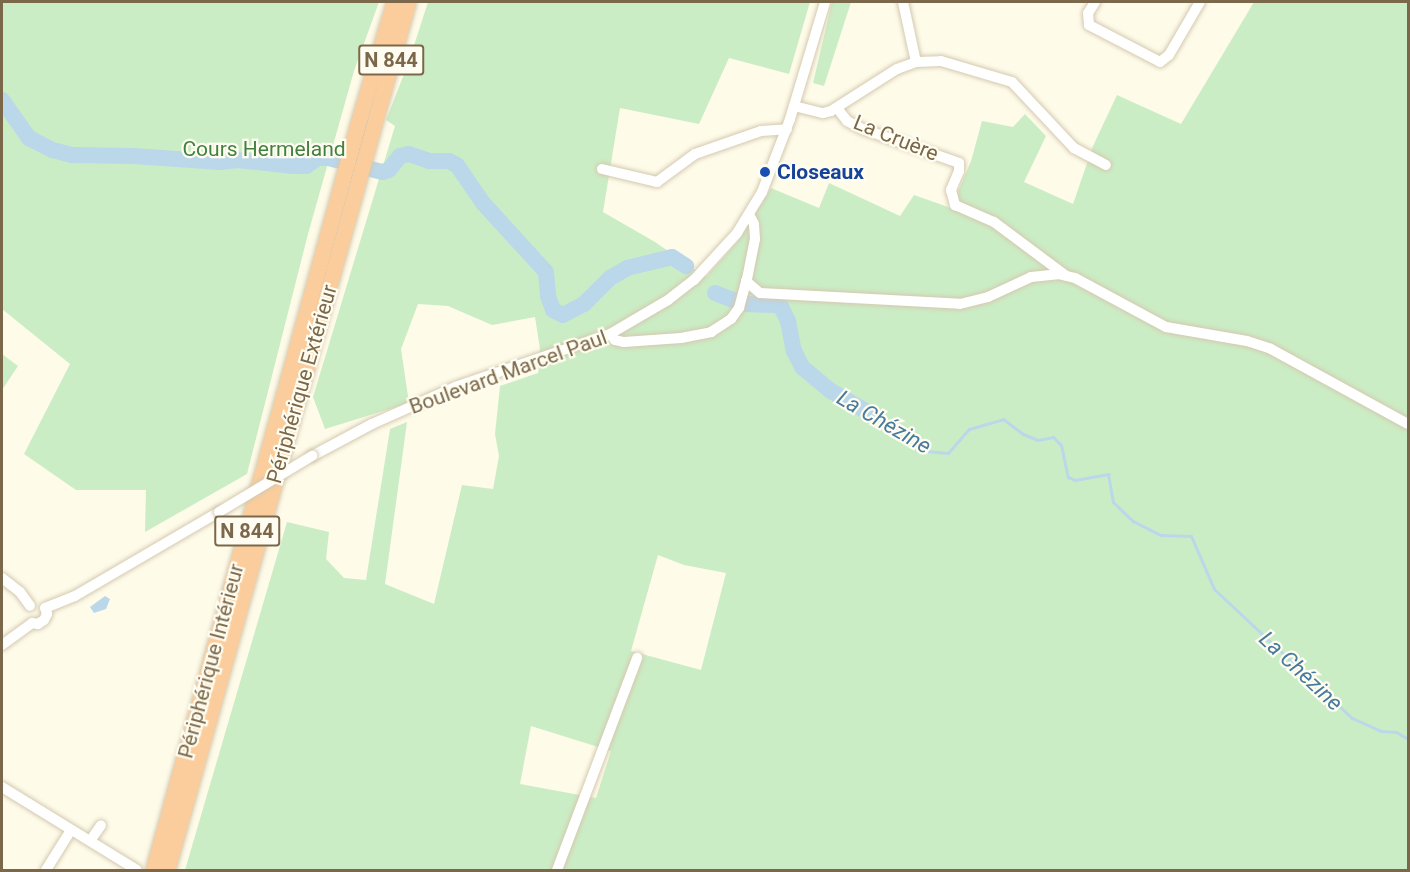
<!DOCTYPE html>
<meta charset="utf-8">
<style>
body{margin:0}
#map{position:relative;width:1410px;height:872px;overflow:hidden;background:#fefbe9;font-family:Roboto,sans-serif}
div>[style]{position:absolute}
.green>*{inset:0;background:#cbedc5}
.water>*{inset:0;background:#bbd7ea}
.stream>*{height:3px;margin:-1.5px;padding:0 1.5px;transform-origin:1.5px;border-radius:1.5px;background:#bbd7ea}
.river>*{height:16px;margin:-8px;padding:0 8px;transform-origin:8px;border-radius:8px;background:#bbd7ea}
.roads{filter:drop-shadow(0 0 2px #d4c9b0) drop-shadow(0 0 2px #d4c9b0)}
.minor>*{height:10px;margin:-5px;padding:0 5px;transform-origin:5px;border-radius:5px;background:#fff}
.highway>*{height:15px;margin:-7.5px;padding:0 7.5px;transform-origin:7.5px;border-radius:7.5px;background:#fccd9c}
.bridges{filter:drop-shadow(0 0 2px #d4c9b0) drop-shadow(0 0 2px #d4c9b0)}
.minor-bridge>*{height:10px;margin:-5px;padding:0 5px;transform-origin:5px;border-radius:5px;background:#fff}
.dots>*{width:16px;height:16px;translate:-50% -50%;box-sizing:border-box;border:3px solid #fffdf1;border-radius:50%}
span{translate:-50% -50%;white-space:nowrap;text-align:center;line-height:1.15;-webkit-text-stroke:4.5px #fffdf1;paint-order:stroke}
.shield-label span{padding:2px 4px;background:#fffdf1;border:2px solid;border-radius:4px;-webkit-text-stroke-width:0}
.shield-label{font-size:20px;color:#7b684a;font-weight:700}
.street-label{font-size:21px;color:#7b684a}
.park-label{font-size:21px;color:#428240}
.transit-label{font-size:21px;color:#164399;font-weight:700}
.left{translate:0 -50%;text-align:left}
.water-label{font-size:22px;color:#477a9f;font-style:italic}
.frame{position:absolute;inset:0;border:3px solid #7b684a;pointer-events:none}
</style>
<div id="map">
<div class="green">
<i style="clip-path:polygon(2px 2px,379px 2px,354px 71px,308px 234px,247px 474px,145px 532px,146px 490px,76px 490px,24px 454px,70px 364px,2px 309px)"></i>
<i style="clip-path:polygon(evenodd,428px 2px,810px 2px,789px 74px,729px 58px,699px 124px,620px 108px,603px 212px,655px 242px,706px 277px,738px 241px,771px 188px,819px 208px,829px 183px,900px 216px,914px 195px,951px 208px,971px 161px,982px 121px,1013px 127px,1025px 114px,1046px 136px,1024px 182px,1073px 204px,1093px 146px,1117px 95px,1181px 124px,1254px 2px,1408px 2px,1408px 870px,185px 870px,287px 522px,329px 532px,326px 559px,344px 578px,366px 580px,390px 429px,407px 422px,385px 584px,434px 604px,462px 485px,493px 489px,499px 456px,495px 434px,500px 386px,538px 373px,540px 349px,535px 317px,492px 325px,448px 306px,418px 304px,401px 349px,409px 403px,325px 429px,313px 397px,395px 126px,386px 120px,408px 64px,428px 2px,658px 555px,684px 565px,726px 573px,701px 670px,631px 651px,658px 555px,428px 2px,531px 726px,611px 751px,596px 798px,520px 784px,531px 726px)"></i>
<i style="clip-path:polygon(832px 2px,851px 2px,824px 86px,813px 83px)"></i>
<i style="clip-path:polygon(2px 354px,18px 366px,2px 390px)"></i>
</div>
<div class="water">
<i style="clip-path:polygon(105px 596px,110px 599px,106px 609px,94px 613px,90px 607px)"></i>
</div>
<div class="stream">
<i style="left:871px;top:414px;width:27px;rotate:33deg"></i>
<i style="left:894px;top:429px;width:20px;rotate:15deg"></i>
<i style="left:913px;top:434px;width:21px;rotate:53deg"></i>
<i style="left:926px;top:451px;width:22px;rotate:5deg"></i>
<i style="left:948px;top:453px;width:32px;rotate:-49deg"></i>
<i style="left:969px;top:429px;width:35px;rotate:-16deg"></i>
<i style="left:1003px;top:419px;width:25px;rotate:37deg"></i>
<i style="left:1023px;top:434px;width:16px;rotate:22deg"></i>
<i style="left:1038px;top:440px;width:15px;rotate:-11deg"></i>
<i style="left:1053px;top:437px;width:11px;rotate:45deg"></i>
<i style="left:1061px;top:445px;width:33px;rotate:78deg"></i>
<i style="left:1068px;top:477px;width:8px;rotate:23deg"></i>
<i style="left:1075px;top:480px;width:34px;rotate:-10deg"></i>
<i style="left:1108px;top:474px;width:28px;rotate:80deg"></i>
<i style="left:1113px;top:502px;width:28px;rotate:44deg"></i>
<i style="left:1133px;top:521px;width:31px;rotate:27deg"></i>
<i style="left:1161px;top:535px;width:30px;rotate:2deg"></i>
<i style="left:1191px;top:536px;width:58px;rotate:66.5deg"></i>
<i style="left:1214px;top:589px;width:189px;rotate:43.1deg"></i>
<i style="left:1352px;top:718px;width:32px;rotate:24deg"></i>
<i style="left:1381px;top:731px;width:15px;rotate:4deg"></i>
<i style="left:1396px;top:732px;width:14px;rotate:30deg"></i>
</div>
<div class="river">
<i style="left:2px;top:100px;width:47px;rotate:54.6deg"></i>
<i style="left:29px;top:138px;width:27px;rotate:27deg"></i>
<i style="left:53px;top:150px;width:20px;rotate:15deg"></i>
<i style="left:72px;top:155px;width:61px;rotate:0.9deg"></i>
<i style="left:133px;top:156px;width:88px;rotate:3.9deg"></i>
<i style="left:221px;top:162px;width:16px;rotate:-7deg"></i>
<i style="left:237px;top:160px;width:56px;rotate:6.1deg"></i>
<i style="left:293px;top:166px;width:13px"></i>
<i style="left:306px;top:166px;width:14px;rotate:-34deg"></i>
<i style="left:318px;top:158px;width:10px"></i>
<i style="left:328px;top:158px;width:56px;rotate:14.5deg"></i>
<i style="left:382px;top:172px;width:7px;rotate:-16deg"></i>
<i style="left:389px;top:170px;width:18px;rotate:-52deg"></i>
<i style="left:400px;top:156px;width:9px;rotate:-13deg"></i>
<i style="left:409px;top:154px;width:21px;rotate:19deg"></i>
<i style="left:429px;top:161px;width:20px"></i>
<i style="left:449px;top:161px;width:9px;rotate:27deg"></i>
<i style="left:457px;top:165px;width:46px;rotate:55.6deg"></i>
<i style="left:483px;top:203px;width:93px;rotate:47.6deg"></i>
<i style="left:546px;top:272px;width:24px;rotate:85deg"></i>
<i style="left:548px;top:296px;width:15px;rotate:70deg"></i>
<i style="left:553px;top:310px;width:11px;rotate:27deg"></i>
<i style="left:563px;top:315px;width:24px;rotate:-28deg"></i>
<i style="left:584px;top:304px;width:37px;rotate:-45deg"></i>
<i style="left:610px;top:278px;width:20px;rotate:-30deg"></i>
<i style="left:627px;top:268px;width:46px;rotate:-13.7deg"></i>
<i style="left:672px;top:257px;width:17px;rotate:33deg"></i>
<i style="left:715px;top:293px;width:25px;rotate:21deg"></i>
<i style="left:745px;top:304px;width:35px;rotate:2deg"></i>
<i style="left:780px;top:305px;width:18px;rotate:63deg"></i>
<i style="left:788px;top:321px;width:31px;rotate:79deg"></i>
<i style="left:794px;top:351px;width:18px;rotate:63deg"></i>
<i style="left:802px;top:367px;width:38px;rotate:40deg"></i>
<i style="left:831px;top:391px;width:46px;rotate:29.9deg"></i>
</div>
<div class="roads">
<div class="minor">
<i style="left:903px;top:2px;width:61px;rotate:77.8deg"></i>
<i style="left:1095px;top:2px;width:13px;rotate:122deg"></i>
<i style="left:1088px;top:13px;width:12px;rotate:85deg"></i>
<i style="left:1089px;top:25px;width:80px;rotate:27.5deg"></i>
<i style="left:1160px;top:62px;width:11px;rotate:-38deg"></i>
<i style="left:1169px;top:55px;width:61px;rotate:-59.7deg"></i>
<i style="left:794px;top:106px;width:30px;rotate:14deg"></i>
<i style="left:823px;top:113px;width:8px;rotate:-14deg"></i>
<i style="left:831px;top:111px;width:78px;rotate:-32.5deg"></i>
<i style="left:897px;top:69px;width:20px;rotate:-20deg"></i>
<i style="left:916px;top:62px;width:25px;rotate:-2deg"></i>
<i style="left:941px;top:61px;width:74px;rotate:16.5deg"></i>
<i style="left:1012px;top:82px;width:91px;rotate:46.8deg"></i>
<i style="left:1074px;top:148px;width:36px;rotate:28deg"></i>
<i style="left:837px;top:108px;width:16px;rotate:52deg"></i>
<i style="left:847px;top:121px;width:18px;rotate:27deg"></i>
<i style="left:863px;top:129px;width:102px;rotate:19.5deg"></i>
<i style="left:959px;top:163px;width:8px;rotate:90deg"></i>
<i style="left:959px;top:171px;width:21px;rotate:113deg"></i>
<i style="left:951px;top:190px;width:16px;rotate:75deg"></i>
<i style="left:955px;top:205px;width:43px;rotate:23.6deg"></i>
<i style="left:994px;top:222px;width:89px;rotate:36.7deg"></i>
<i style="left:602px;top:169px;width:57px;rotate:13.3deg"></i>
<i style="left:657px;top:182px;width:47px;rotate:-36.4deg"></i>
<i style="left:695px;top:154px;width:70px;rotate:-19.2deg"></i>
<i style="left:761px;top:131px;width:26px;rotate:-4deg"></i>
<i style="left:746px;top:281px;width:18px;rotate:41deg"></i>
<i style="left:760px;top:293px;width:200px;rotate:3.1deg"></i>
<i style="left:960px;top:304px;width:29px;rotate:-14deg"></i>
<i style="left:988px;top:297px;width:47px;rotate:-24.9deg"></i>
<i style="left:1031px;top:277px;width:27px;rotate:-6deg"></i>
<i style="left:1058px;top:274px;width:17px;rotate:13deg"></i>
<i style="left:1075px;top:278px;width:103px;rotate:28.3deg"></i>
<i style="left:1166px;top:327px;width:82px;rotate:9.8deg"></i>
<i style="left:1247px;top:341px;width:25px;rotate:18deg"></i>
<i style="left:1271px;top:349px;width:156px;rotate:28.7deg"></i>
<i style="left:610px;top:334px;width:8px;rotate:50deg"></i>
<i style="left:615px;top:340px;width:9px;rotate:13deg"></i>
<i style="left:624px;top:342px;width:57px;rotate:-4deg"></i>
<i style="left:681px;top:338px;width:31px;rotate:-11deg"></i>
<i style="left:711px;top:332px;width:24px;rotate:-33deg"></i>
<i style="left:731px;top:319px;width:14px;rotate:-54deg"></i>
<i style="left:739px;top:308px;width:30px;rotate:-75deg"></i>
<i style="left:747px;top:279px;width:41px;rotate:-78.7deg"></i>
<i style="left:755px;top:239px;width:15px;rotate:-94deg"></i>
<i style="left:754px;top:224px;width:11px;rotate:-117deg"></i>
<i style="left:312px;top:456px;width:68px;rotate:-28.1deg"></i>
<i style="left:372px;top:424px;width:91px;rotate:-24deg"></i>
<i style="left:455px;top:387px;width:164px;rotate:-18.9deg"></i>
<i style="left:610px;top:334px;width:67px;rotate:-30.4deg"></i>
<i style="left:668px;top:300px;width:33px;rotate:-38deg"></i>
<i style="left:694px;top:280px;width:64px;rotate:-47.5deg"></i>
<i style="left:737px;top:233px;width:48px;rotate:-58.6deg"></i>
<i style="left:762px;top:192px;width:78px;rotate:-69deg"></i>
<i style="left:790px;top:119px;width:122px;rotate:-73.3deg"></i>
<i style="left:2px;top:578px;width:23px;rotate:38deg"></i>
<i style="left:20px;top:592px;width:17px;rotate:54deg"></i>
<i style="left:45px;top:608px;width:32px;rotate:-22deg"></i>
<i style="left:75px;top:596px;width:167px;rotate:-30.3deg"></i>
<i style="left:32px;top:623px;width:6px;rotate:9deg"></i>
<i style="left:38px;top:624px;width:7px;rotate:-34deg"></i>
<i style="left:44px;top:620px;width:7px;rotate:-63deg"></i>
<i style="left:47px;top:614px;width:6px;rotate:-108deg"></i>
<i style="left:2px;top:645px;width:37px;rotate:-36deg"></i>
<i style="left:2px;top:787px;width:158px;rotate:31.6deg"></i>
<i style="left:90px;top:841px;width:19px;rotate:-55deg"></i>
<i style="left:46px;top:870px;width:47px;rotate:-58deg"></i>
<i style="left:557px;top:870px;width:227px;rotate:-69.3deg"></i>
</div>
<div class="highway">
<i style="left:153px;top:870px;width:782px;rotate:-74.65deg"></i>
<i style="left:360px;top:116px;width:119px;rotate:-73.4deg"></i>
<i style="left:167px;top:870px;width:901px;rotate:-74.48deg"></i>
</div>
</div>
<div class="bridges">
<div class="minor-bridge">
<i style="left:219px;top:512px;width:109px;rotate:-31.1deg"></i>
</div>
</div>
<div class="dots">
<i style="left:765px;top:172px;background:#1a4fb4"></i>
</div>
<div class="shield-label">
<span style="left:391px;top:60px">N 844</span>
<span style="left:247px;top:531px">N 844</span>
</div>
<div class="street-label">
<span style="left:896px;top:138px;rotate:22deg">La Cruère</span>
<span style="left:508px;top:372px;rotate:-20deg">Boulevard Marcel Paul</span>
<span style="left:302px;top:384px;rotate:-74deg">Périphérique Extérieur</span>
<span style="left:211px;top:661px;rotate:-75deg">Périphérique Intérieur</span>
</div>
<div class="park-label">
<span style="left:264px;top:149px">Cours Hermeland</span>
</div>
<div class="transit-label">
<span class="left" style="left:777px;top:172px">Closeaux</span>
</div>
<div class="water-label">
<span style="left:884px;top:422px;rotate:30deg">La Chézine</span>
<span style="left:1301px;top:671px;rotate:43deg">La Chézine</span>
</div>
<div class="frame"></div>
</div>
